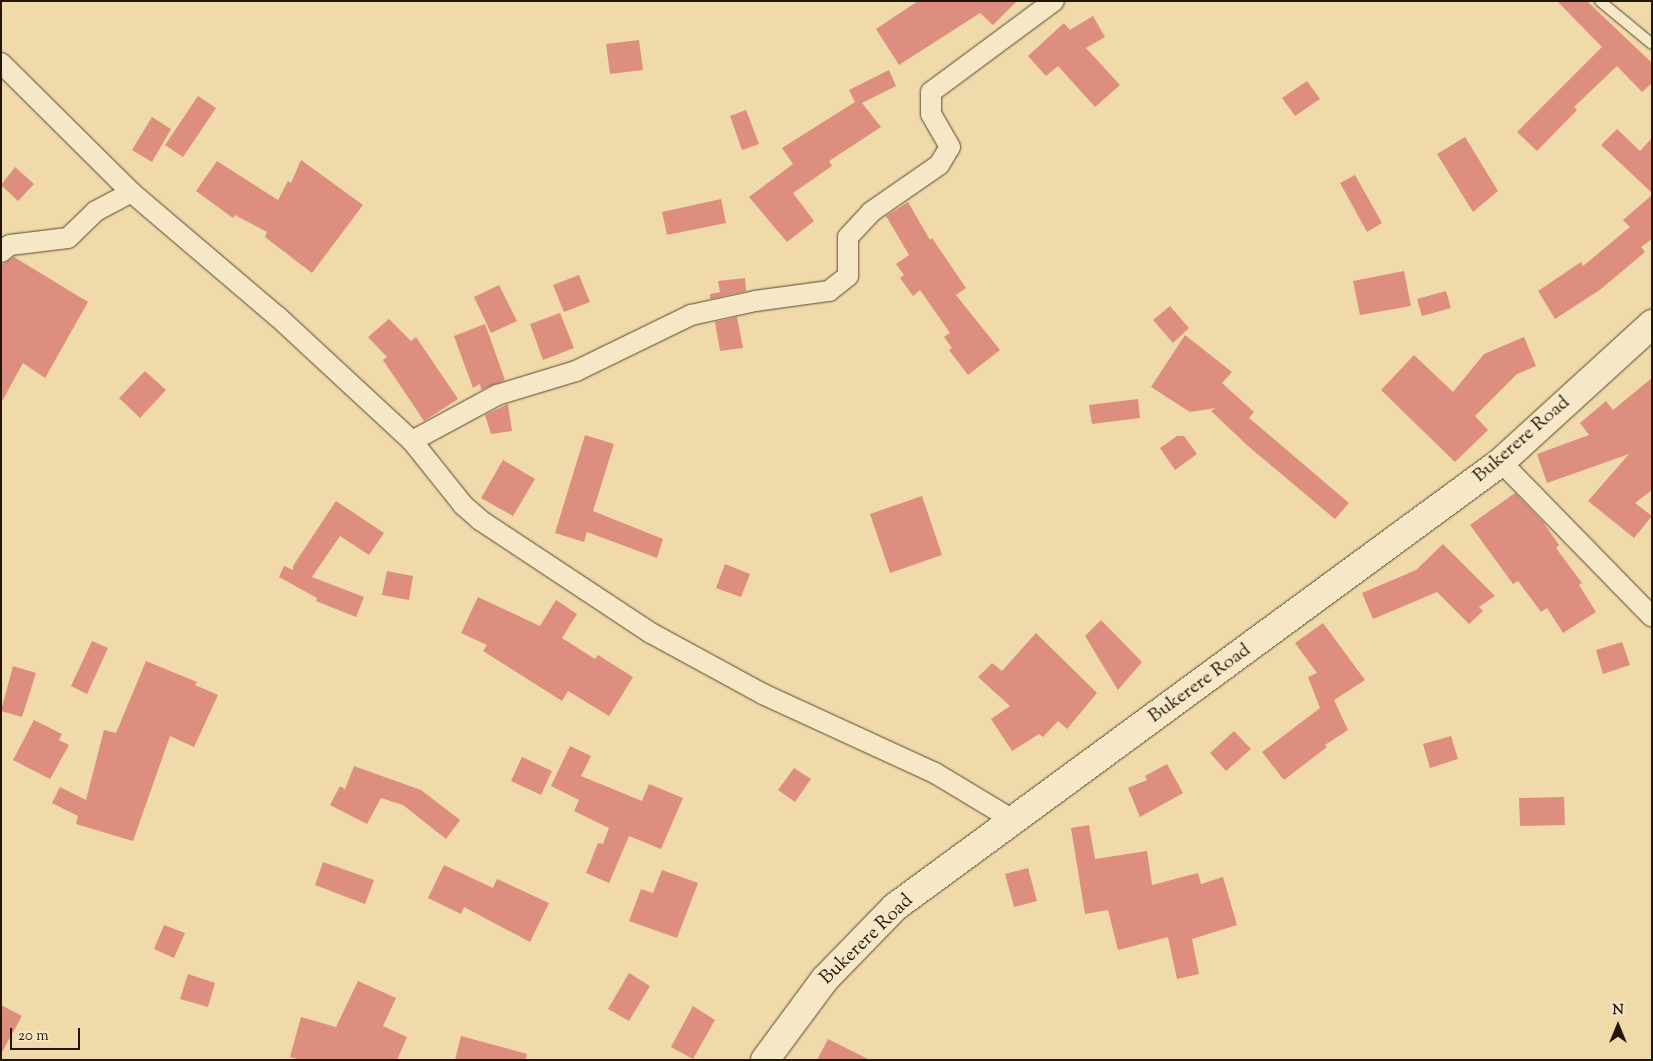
<!DOCTYPE html>
<style>
body{margin:0}
#map{position:relative;width:1653px;height:1061px;overflow:hidden;background:#f1daa9;font-family:"Sorts Mill Goudy",serif}
div>[style]{position:absolute}
.building>*{inset:0;background:#dd8e7f}
.roads{filter:drop-shadow(0 0 1px #564730) drop-shadow(0 0 1px #564730)}
.lane>*{height:10px;margin:-5px;padding:0 5px;transform-origin:5px;border-radius:5px;background:#f6e7c7}
.street>*{height:20px;margin:-10px;padding:0 10px;transform-origin:10px;border-radius:10px;background:#f6e7c7}
.secondary>*{height:28px;margin:-14px;padding:0 14px;transform-origin:14px;border-radius:14px;background:#f6e7c7}
span{translate:-50% -50%;white-space:nowrap;text-align:center;line-height:1.15;-webkit-text-stroke:4px #f6e7c7;paint-order:stroke}
.street-label{font-size:19px;color:#221608}
.frame{position:absolute;inset:0;border:2px solid #221608;pointer-events:none}
.north{position:absolute;left:1593px;top:1001px;width:50px;height:50px;-webkit-text-stroke:4px #f6e7c7;paint-order:stroke;rotate:0deg;font-size:14px;font-weight:700;line-height:20px;text-align:center;color:#221608}
.north::after{content:'';display:block;margin:auto;width:18px;height:22px;background:#221608;clip-path:polygon(50% 0,100% 100%,50% 72%,0 100%)}
.scale{position:absolute;left:10px;top:1028px;width:70px;height:22px;box-sizing:border-box;border:2px solid #221608;border-top:0;padding-left:6px;font-size:15px;line-height:18px;white-space:nowrap;color:#221608;-webkit-text-stroke:4px #f6e7c7;paint-order:stroke}
</style>
<div id="map">
<div class="building">
<i style="clip-path:polygon(918px 1px,1017px 1px,993px 25px,980px 13px,899px 65px,876px 29px)"></i>
<i style="clip-path:polygon(1557px 1px,1587px 1px,1652px 63px,1652px 83px,1642px 92px,1617px 66px,1574px 107px,1577px 110px,1537px 151px,1517px 132px,1602px 47px)"></i>
<i style="clip-path:polygon(1093px 16px,1105px 37px,1086px 48px,1120px 85px,1095px 107px,1058px 66px,1046px 76px,1028px 56px,1064px 23px,1070px 30px)"></i>
<i style="clip-path:polygon(639px 40px,643px 70px,610px 74px,606px 44px)"></i>
<i style="clip-path:polygon(889px 70px,896px 86px,862px 103px,881px 127px,829px 161px,832px 166px,793px 193px,814px 221px,787px 242px,749px 197px,793px 164px,782px 148px,855px 102px,849px 90px)"></i>
<i style="clip-path:polygon(1307px 81px,1320px 99px,1295px 116px,1282px 98px)"></i>
<i style="clip-path:polygon(198px 96px,216px 108px,183px 157px,165px 145px)"></i>
<i style="clip-path:polygon(746px 110px,759px 144px,742px 150px,730px 116px)"></i>
<i style="clip-path:polygon(152px 117px,171px 129px,152px 162px,132px 150px)"></i>
<i style="clip-path:polygon(1617px 129px,1640px 151px,1652px 138px,1652px 193px,1601px 145px)"></i>
<i style="clip-path:polygon(1465px 137px,1498px 191px,1473px 212px,1437px 154px)"></i>
<i style="clip-path:polygon(301px 160px,363px 205px,312px 273px,265px 237px,267px 232px,235px 215px,233px 218px,196px 191px,217px 161px,278px 200px,288px 181px,291px 183px)"></i>
<i style="clip-path:polygon(15px 167px,34px 184px,18px 201px,1px 185px)"></i>
<i style="clip-path:polygon(1355px 175px,1382px 223px,1367px 232px,1340px 183px)"></i>
<i style="clip-path:polygon(1652px 195px,1652px 239px,1641px 247px,1645px 252px,1601px 289px,1555px 319px,1538px 291px,1581px 262px,1583px 266px,1630px 227px,1623px 220px)"></i>
<i style="clip-path:polygon(721px 199px,726px 223px,667px 235px,662px 212px)"></i>
<i style="clip-path:polygon(908px 202px,930px 240px,932px 238px,966px 288px,956px 295px,1000px 350px,968px 375px,949px 350px,952px 348px,944px 337px,950px 333px,920px 290px,913px 296px,900px 278px,904px 275px,896px 264px,909px 255px,886px 216px)"></i>
<i style="clip-path:polygon(14px 257px,88px 302px,45px 378px,23px 363px,1px 403px,1px 265px)"></i>
<i style="clip-path:polygon(1404px 271px,1411px 306px,1360px 315px,1353px 281px)"></i>
<i style="clip-path:polygon(579px 275px,590px 302px,564px 312px,553px 285px)"></i>
<i style="clip-path:polygon(745px 278px,746px 291px,710px 299px,710px 294px,720px 292px,718px 281px)"></i>
<i style="clip-path:polygon(499px 285px,517px 321px,491px 333px,474px 297px)"></i>
<i style="clip-path:polygon(1446px 291px,1451px 308px,1422px 316px,1417px 299px)"></i>
<i style="clip-path:polygon(1170px 306px,1189px 328px,1173px 343px,1153px 320px)"></i>
<i style="clip-path:polygon(560px 313px,574px 348px,543px 360px,530px 324px)"></i>
<i style="clip-path:polygon(737px 317px,743px 348px,720px 351px,715px 322px)"></i>
<i style="clip-path:polygon(389px 319px,411px 341px,416px 337px,458px 399px,424px 421px,383px 360px,387px 357px,368px 337px)"></i>
<i style="clip-path:polygon(485px 324px,505px 380px,481px 390px,480px 384px,473px 388px,454px 336px)"></i>
<i style="clip-path:polygon(1185px 335px,1232px 372px,1222px 383px,1254px 412px,1249px 418px,1349px 503px,1335px 519px,1248px 446px,1211px 411px,1216px 408px,1190px 412px,1151px 387px)"></i>
<i style="clip-path:polygon(1524px 337px,1536px 366px,1517px 374px,1475px 416px,1488px 430px,1455px 462px,1381px 390px,1414px 355px,1453px 392px,1484px 354px)"></i>
<i style="clip-path:polygon(145px 371px,166px 390px,140px 418px,119px 398px)"></i>
<i style="clip-path:polygon(1652px 378px,1652px 490px,1635px 503px,1652px 516px,1634px 538px,1588px 501px,1629px 454px,1547px 483px,1537px 454px,1589px 435px,1580px 423px,1606px 401px,1613px 410px)"></i>
<i style="clip-path:polygon(1138px 399px,1140px 418px,1092px 424px,1089px 405px)"></i>
<i style="clip-path:polygon(508px 404px,512px 431px,491px 434px,485px 415px)"></i>
<i style="clip-path:polygon(585px 435px,614px 444px,593px 511px,663px 539px,657px 558px,587px 532px,584px 542px,555px 533px)"></i>
<i style="clip-path:polygon(1177px 436px,1184px 436px,1197px 454px,1175px 470px,1160px 448px)"></i>
<i style="clip-path:polygon(503px 460px,535px 479px,513px 516px,481px 498px)"></i>
<i style="clip-path:polygon(1515px 493px,1543px 522px,1559px 545px,1556px 548px,1582px 583px,1579px 585px,1596px 612px,1563px 633px,1547px 608px,1541px 612px,1518px 581px,1513px 584px,1470px 525px)"></i>
<i style="clip-path:polygon(922px 496px,942px 555px,890px 573px,870px 514px)"></i>
<i style="clip-path:polygon(336px 501px,384px 533px,369px 555px,340px 536px,312px 577px,364px 597px,356px 617px,316px 601px,317px 598px,279px 577px,284px 566px,293px 570px,293px 566px)"></i>
<i style="clip-path:polygon(1443px 544px,1495px 596px,1479px 607px,1483px 611px,1469px 624px,1437px 592px,1373px 619px,1362px 593px,1416px 570px)"></i>
<i style="clip-path:polygon(725px 564px,750px 574px,741px 597px,716px 588px)"></i>
<i style="clip-path:polygon(387px 571px,413px 576px,409px 600px,382px 595px)"></i>
<i style="clip-path:polygon(478px 597px,540px 626px,556px 600px,577px 614px,562px 638px,595px 659px,598px 655px,633px 677px,609px 716px,568px 691px,562px 701px,483px 651px,487px 645px,461px 633px)"></i>
<i style="clip-path:polygon(1101px 620px,1142px 662px,1118px 690px,1085px 636px)"></i>
<i style="clip-path:polygon(1323px 623px,1365px 680px,1334px 700px,1348px 730px,1325px 745px,1327px 747px,1284px 780px,1262px 752px,1320px 708px,1308px 677px,1317px 673px,1295px 643px)"></i>
<i style="clip-path:polygon(1036px 633px,1097px 693px,1067px 729px,1058px 721px,1043px 737px,1039px 734px,1012px 751px,991px 719px,1010px 706px,978px 677px,992px 663px,1002px 671px)"></i>
<i style="clip-path:polygon(92px 641px,108px 648px,87px 694px,71px 686px)"></i>
<i style="clip-path:polygon(1622px 642px,1630px 665px,1603px 674px,1596px 650px)"></i>
<i style="clip-path:polygon(146px 661px,197px 682px,195px 685px,218px 695px,194px 747px,170px 736px,133px 841px,76px 824px,78px 816px,52px 803px,60px 787px,86px 800px,104px 730px,116px 733px)"></i>
<i style="clip-path:polygon(13px 666px,36px 673px,22px 717px,1px 711px)"></i>
<i style="clip-path:polygon(34px 720px,62px 734px,59px 740px,69px 745px,50px 779px,13px 760px)"></i>
<i style="clip-path:polygon(1234px 731px,1251px 749px,1226px 771px,1210px 753px)"></i>
<i style="clip-path:polygon(1451px 736px,1458px 759px,1430px 768px,1423px 744px)"></i>
<i style="clip-path:polygon(570px 746px,591px 756px,581px 776px,642px 801px,649px 784px,683px 798px,661px 849px,629px 836px,609px 883px,586px 873px,598px 843px,603px 844px,609px 828px,574px 811px,579px 800px,551px 786px)"></i>
<i style="clip-path:polygon(522px 757px,552px 771px,541px 795px,511px 781px)"></i>
<i style="clip-path:polygon(1167px 764px,1183px 793px,1140px 817px,1128px 788px,1147px 780px,1145px 776px)"></i>
<i style="clip-path:polygon(354px 766px,421px 790px,460px 820px,446px 839px,403px 805px,381px 798px,367px 824px,330px 805px,340px 786px,345px 789px)"></i>
<i style="clip-path:polygon(794px 768px,811px 779px,795px 802px,778px 790px)"></i>
<i style="clip-path:polygon(1564px 797px,1565px 825px,1520px 826px,1519px 798px)"></i>
<i style="clip-path:polygon(1089px 825px,1095px 859px,1147px 851px,1152px 885px,1198px 873px,1201px 884px,1223px 877px,1237px 925px,1192px 939px,1199px 974px,1177px 979px,1168px 937px,1118px 950px,1108px 910px,1085px 914px,1071px 828px)"></i>
<i style="clip-path:polygon(323px 862px,374px 880px,365px 904px,315px 885px)"></i>
<i style="clip-path:polygon(444px 865px,493px 888px,497px 879px,549px 903px,530px 942px,464px 907px,461px 914px,428px 898px)"></i>
<i style="clip-path:polygon(1028px 868px,1037px 901px,1014px 907px,1005px 874px)"></i>
<i style="clip-path:polygon(662px 870px,698px 883px,677px 938px,629px 921px,641px 889px,653px 893px)"></i>
<i style="clip-path:polygon(164px 925px,185px 933px,174px 958px,154px 949px)"></i>
<i style="clip-path:polygon(629px 973px,650px 986px,629px 1021px,608px 1009px)"></i>
<i style="clip-path:polygon(188px 974px,215px 983px,208px 1007px,180px 999px)"></i>
<i style="clip-path:polygon(358px 981px,396px 998px,383px 1026px,407px 1037px,397px 1060px,301px 1060px,290px 1057px,301px 1017px,336px 1027px)"></i>
<i style="clip-path:polygon(1px 1005px,22px 1016px,1px 1054px)"></i>
<i style="clip-path:polygon(693px 1006px,715px 1020px,693px 1059px,671px 1047px)"></i>
<i style="clip-path:polygon(461px 1036px,527px 1054px,526px 1060px,455px 1060px)"></i>
<i style="clip-path:polygon(828px 1039px,870px 1060px,817px 1060px)"></i>
</div>
<div class="roads">
<div class="lane">
<i style="left:1600px;top:1px;width:67px;rotate:39.6deg"></i>
</div>
<div class="street">
<i style="left:1px;top:63px;width:183px;rotate:44.8deg"></i>
<i style="left:131px;top:192px;width:193px;rotate:40.4deg"></i>
<i style="left:278px;top:317px;width:183px;rotate:42.8deg"></i>
<i style="left:412px;top:441px;width:82px;rotate:51.4deg"></i>
<i style="left:463px;top:505px;width:23px;rotate:41deg"></i>
<i style="left:480px;top:520px;width:205px;rotate:33.5deg"></i>
<i style="left:651px;top:633px;width:128px;rotate:28.6deg"></i>
<i style="left:763px;top:694px;width:189px;rotate:24.7deg"></i>
<i style="left:935px;top:773px;width:91px;rotate:31.1deg"></i>
<i style="left:1px;top:252px;width:11px;rotate:-38deg"></i>
<i style="left:10px;top:245px;width:58px;rotate:-6.9deg"></i>
<i style="left:68px;top:238px;width:39px;rotate:-44deg"></i>
<i style="left:96px;top:211px;width:40px;rotate:-28deg"></i>
<i style="left:412px;top:441px;width:97px;rotate:-28.4deg"></i>
<i style="left:497px;top:395px;width:83px;rotate:-16.9deg"></i>
<i style="left:576px;top:371px;width:128px;rotate:-26deg"></i>
<i style="left:691px;top:315px;width:66px;rotate:-12.3deg"></i>
<i style="left:755px;top:301px;width:75px;rotate:-7.7deg"></i>
<i style="left:829px;top:291px;width:24px;rotate:-38deg"></i>
<i style="left:848px;top:276px;width:39px;rotate:-90deg"></i>
<i style="left:848px;top:237px;width:34px;rotate:-47deg"></i>
<i style="left:871px;top:212px;width:83px;rotate:-34.7deg"></i>
<i style="left:939px;top:165px;width:21px;rotate:-59deg"></i>
<i style="left:950px;top:147px;width:38px;rotate:-120deg"></i>
<i style="left:931px;top:114px;width:22px;rotate:-90deg"></i>
<i style="left:931px;top:92px;width:153px;rotate:-36.5deg"></i>
<i style="left:1501px;top:462px;width:216px;rotate:45.7deg"></i>
</div>
<div class="secondary">
<i style="left:765px;top:1060px;width:101px;rotate:-53.5deg"></i>
<i style="left:825px;top:979px;width:100px;rotate:-45.8deg"></i>
<i style="left:895px;top:907px;width:752px;rotate:-36.29deg"></i>
<i style="left:1501px;top:462px;width:205px;rotate:-42.4deg"></i>
</div>
</div>
<div class="street-label">
<span style="left:1522px;top:440px;rotate:-41deg">Bukerere Road</span>
<span style="left:1200px;top:684px;rotate:-36deg">Bukerere Road</span>
<span style="left:867px;top:940px;rotate:-44deg">Bukerere Road</span>
</div>
<div class="frame"></div>
<div class="north">N</div>
<div class="scale">20 m</div>
</div>
